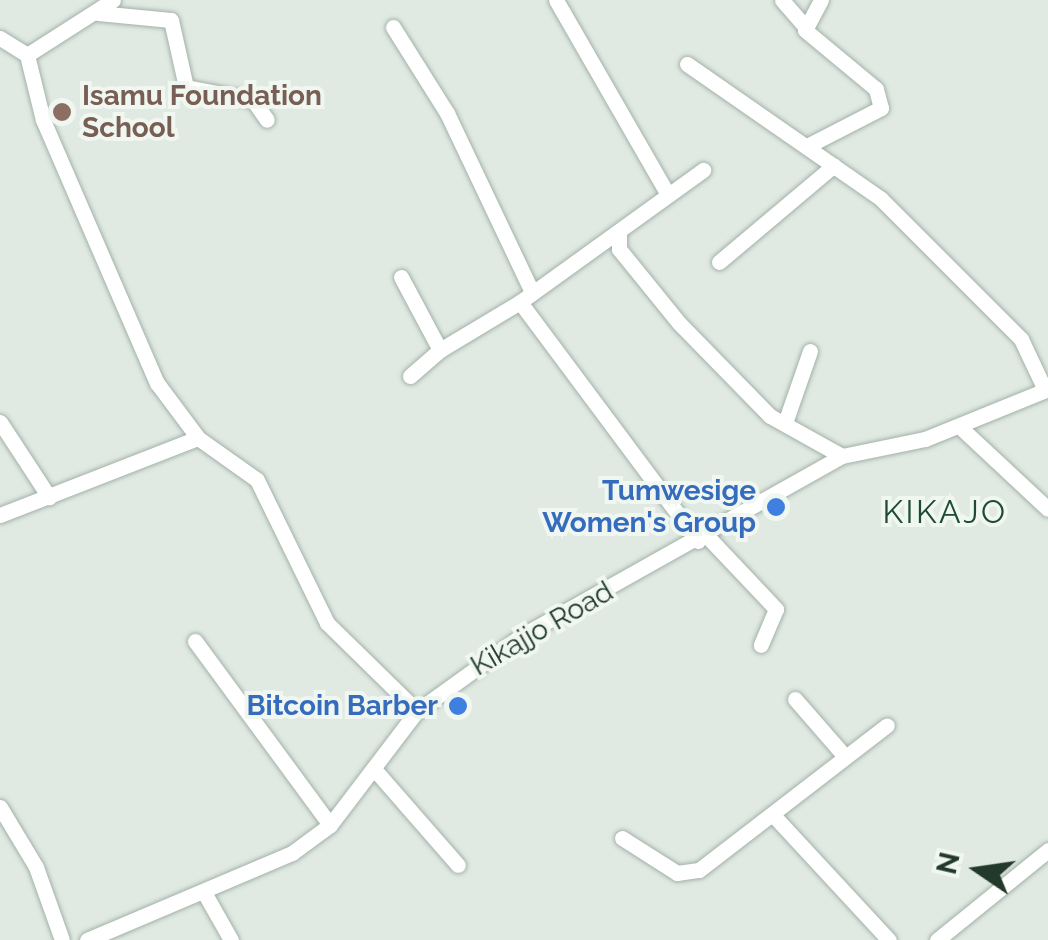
<!DOCTYPE html>
<style>
body{margin:0}
#map{position:relative;width:1048px;height:940px;overflow:hidden;background:#e0eae3;font-family:Raleway,sans-serif}
div>[style]{position:absolute}
.roads{filter:drop-shadow(0 0 2px #a3b1a8) drop-shadow(0 0 2px #a3b1a8)}
.street>*{height:15px;margin:-7.5px;padding:0 7.5px;transform-origin:7.5px;border-radius:7.5px;background:#fff}
.dots>*{width:28px;height:28px;translate:-50% -50%;box-sizing:border-box;border:5px solid #f0f7f1;border-radius:50%}
span{translate:-50% -50%;white-space:nowrap;text-align:center;line-height:1.15;-webkit-text-stroke:8px #f0f7f1;paint-order:stroke}
.education-label{font-size:28px;color:#785e54;font-weight:700}
.left{translate:0 -50%;text-align:left}
.shop-label{font-size:28px;color:#366cbe;font-weight:700}
.right{translate:-100% -50%;text-align:right}
.street-label{font-size:28px;color:#22392c}
.quarter-label{font-size:32px;color:#1f4a33;letter-spacing:2.5px}
.north{position:absolute;left:928px;top:820px;width:100px;height:100px;-webkit-text-stroke:8px #f0f7f1;paint-order:stroke;rotate:283deg;font-size:28px;font-weight:700;line-height:40px;text-align:center;color:#22392c}
.north::after{content:'';display:block;margin:auto;width:35px;height:45px;background:#22392c;clip-path:polygon(50% 0,100% 100%,50% 72%,0 100%)}
</style>
<div id="map">
<div class="roads">
<div class="street">
<i style="left:556px;top:0;width:223px;rotate:60.1deg"></i>
<i style="left:782px;top:0;width:33px;rotate:49deg"></i>
<i style="left:98px;top:13px;width:73px;rotate:5.5deg"></i>
<i style="left:171px;top:20px;width:69px;rotate:77.4deg"></i>
<i style="left:186px;top:87px;width:68px;rotate:11deg"></i>
<i style="left:253px;top:100px;width:24px;rotate:55deg"></i>
<i style="left:393px;top:27px;width:102px;rotate:57.9deg"></i>
<i style="left:447px;top:113px;width:194px;rotate:64.6deg"></i>
<i style="left:0;top:38px;width:32px;rotate:32deg"></i>
<i style="left:27px;top:55px;width:67px;rotate:76.2deg"></i>
<i style="left:43px;top:120px;width:287px;rotate:66.6deg"></i>
<i style="left:157px;top:383px;width:69px;rotate:53.3deg"></i>
<i style="left:198px;top:438px;width:72px;rotate:35.4deg"></i>
<i style="left:257px;top:480px;width:159px;rotate:63.9deg"></i>
<i style="left:327px;top:623px;width:126px;rotate:44.4deg"></i>
<i style="left:27px;top:55px;width:102px;rotate:-32.6deg"></i>
<i style="left:687px;top:64px;width:236px;rotate:34.8deg"></i>
<i style="left:881px;top:199px;width:198px;rotate:45deg"></i>
<i style="left:1021px;top:339px;width:56px;rotate:64.8deg"></i>
<i style="left:809px;top:145px;width:81px;rotate:-27.2deg"></i>
<i style="left:881px;top:108px;width:20px;rotate:-105deg"></i>
<i style="left:876px;top:89px;width:92px;rotate:-140.3deg"></i>
<i style="left:805px;top:30px;width:34px;rotate:-62deg"></i>
<i style="left:619px;top:236px;width:13px;rotate:90deg"></i>
<i style="left:619px;top:249px;width:95px;rotate:51deg"></i>
<i style="left:679px;top:323px;width:130px;rotate:45.6deg"></i>
<i style="left:770px;top:416px;width:82px;rotate:29.1deg"></i>
<i style="left:719px;top:262px;width:150px;rotate:-40.1deg"></i>
<i style="left:401px;top:277px;width:83px;rotate:61.9deg"></i>
<i style="left:440px;top:350px;width:93px;rotate:-31deg"></i>
<i style="left:410px;top:376px;width:40px;rotate:-41deg"></i>
<i style="left:786px;top:420px;width:73px;rotate:-70.8deg"></i>
<i style="left:0;top:422px;width:90px;rotate:56.8deg"></i>
<i style="left:960px;top:427px;width:120px;rotate:43deg"></i>
<i style="left:0;top:515px;width:212px;rotate:-21.3deg"></i>
<i style="left:706px;top:535px;width:102px;rotate:46.6deg"></i>
<i style="left:776px;top:609px;width:39px;rotate:113deg"></i>
<i style="left:698px;top:541px;width:298px;rotate:-126.7deg"></i>
<i style="left:520px;top:302px;width:226px;rotate:-35.8deg"></i>
<i style="left:195px;top:641px;width:228px;rotate:53.7deg"></i>
<i style="left:795px;top:699px;width:70px;rotate:49deg"></i>
<i style="left:375px;top:770px;width:126px;rotate:48.9deg"></i>
<i style="left:0;top:807px;width:70px;rotate:59deg"></i>
<i style="left:36px;top:867px;width:77px;rotate:70.4deg"></i>
<i style="left:774px;top:816px;width:169px;rotate:47.2deg"></i>
<i style="left:622px;top:838px;width:65px;rotate:32.5deg"></i>
<i style="left:677px;top:873px;width:22px;rotate:-8deg"></i>
<i style="left:699px;top:870px;width:237px;rotate:-37.6deg"></i>
<i style="left:205px;top:894px;width:53px;rotate:60.5deg"></i>
<i style="left:87px;top:940px;width:223px;rotate:-23deg"></i>
<i style="left:292px;top:853px;width:47px;rotate:-36.4deg"></i>
<i style="left:330px;top:825px;width:143px;rotate:-52.7deg"></i>
<i style="left:417px;top:711px;width:128px;rotate:-35.8deg"></i>
<i style="left:521px;top:636px;width:368px;rotate:-29.3deg"></i>
<i style="left:842px;top:456px;width:85px;rotate:-11.6deg"></i>
<i style="left:925px;top:439px;width:133px;rotate:-22.1deg"></i>
<i style="left:937px;top:940px;width:143px;rotate:-39deg"></i>
</div>
</div>
<div class="dots">
<i style="left:62px;top:112px;background:#8d6e63"></i>
<i style="left:776px;top:507px;background:#3f7fe0"></i>
<i style="left:458px;top:706px;background:#3f7fe0"></i>
</div>
<div class="education-label">
<span class="left" style="left:82px;top:112px">Isamu Foundation<br>School</span>
</div>
<div class="shop-label">
<span class="right" style="left:756px;top:507px">Tumwesige<br>Women's Group</span>
<span class="right" style="left:438px;top:706px">Bitcoin Barber</span>
</div>
<div class="street-label">
<span style="left:542px;top:629px;rotate:-30deg">Kikajjo Road</span>
</div>
<div class="quarter-label">
<span style="left:945px;top:512px">KIKAJO</span>
</div>
<div class="north">N</div>
</div>
